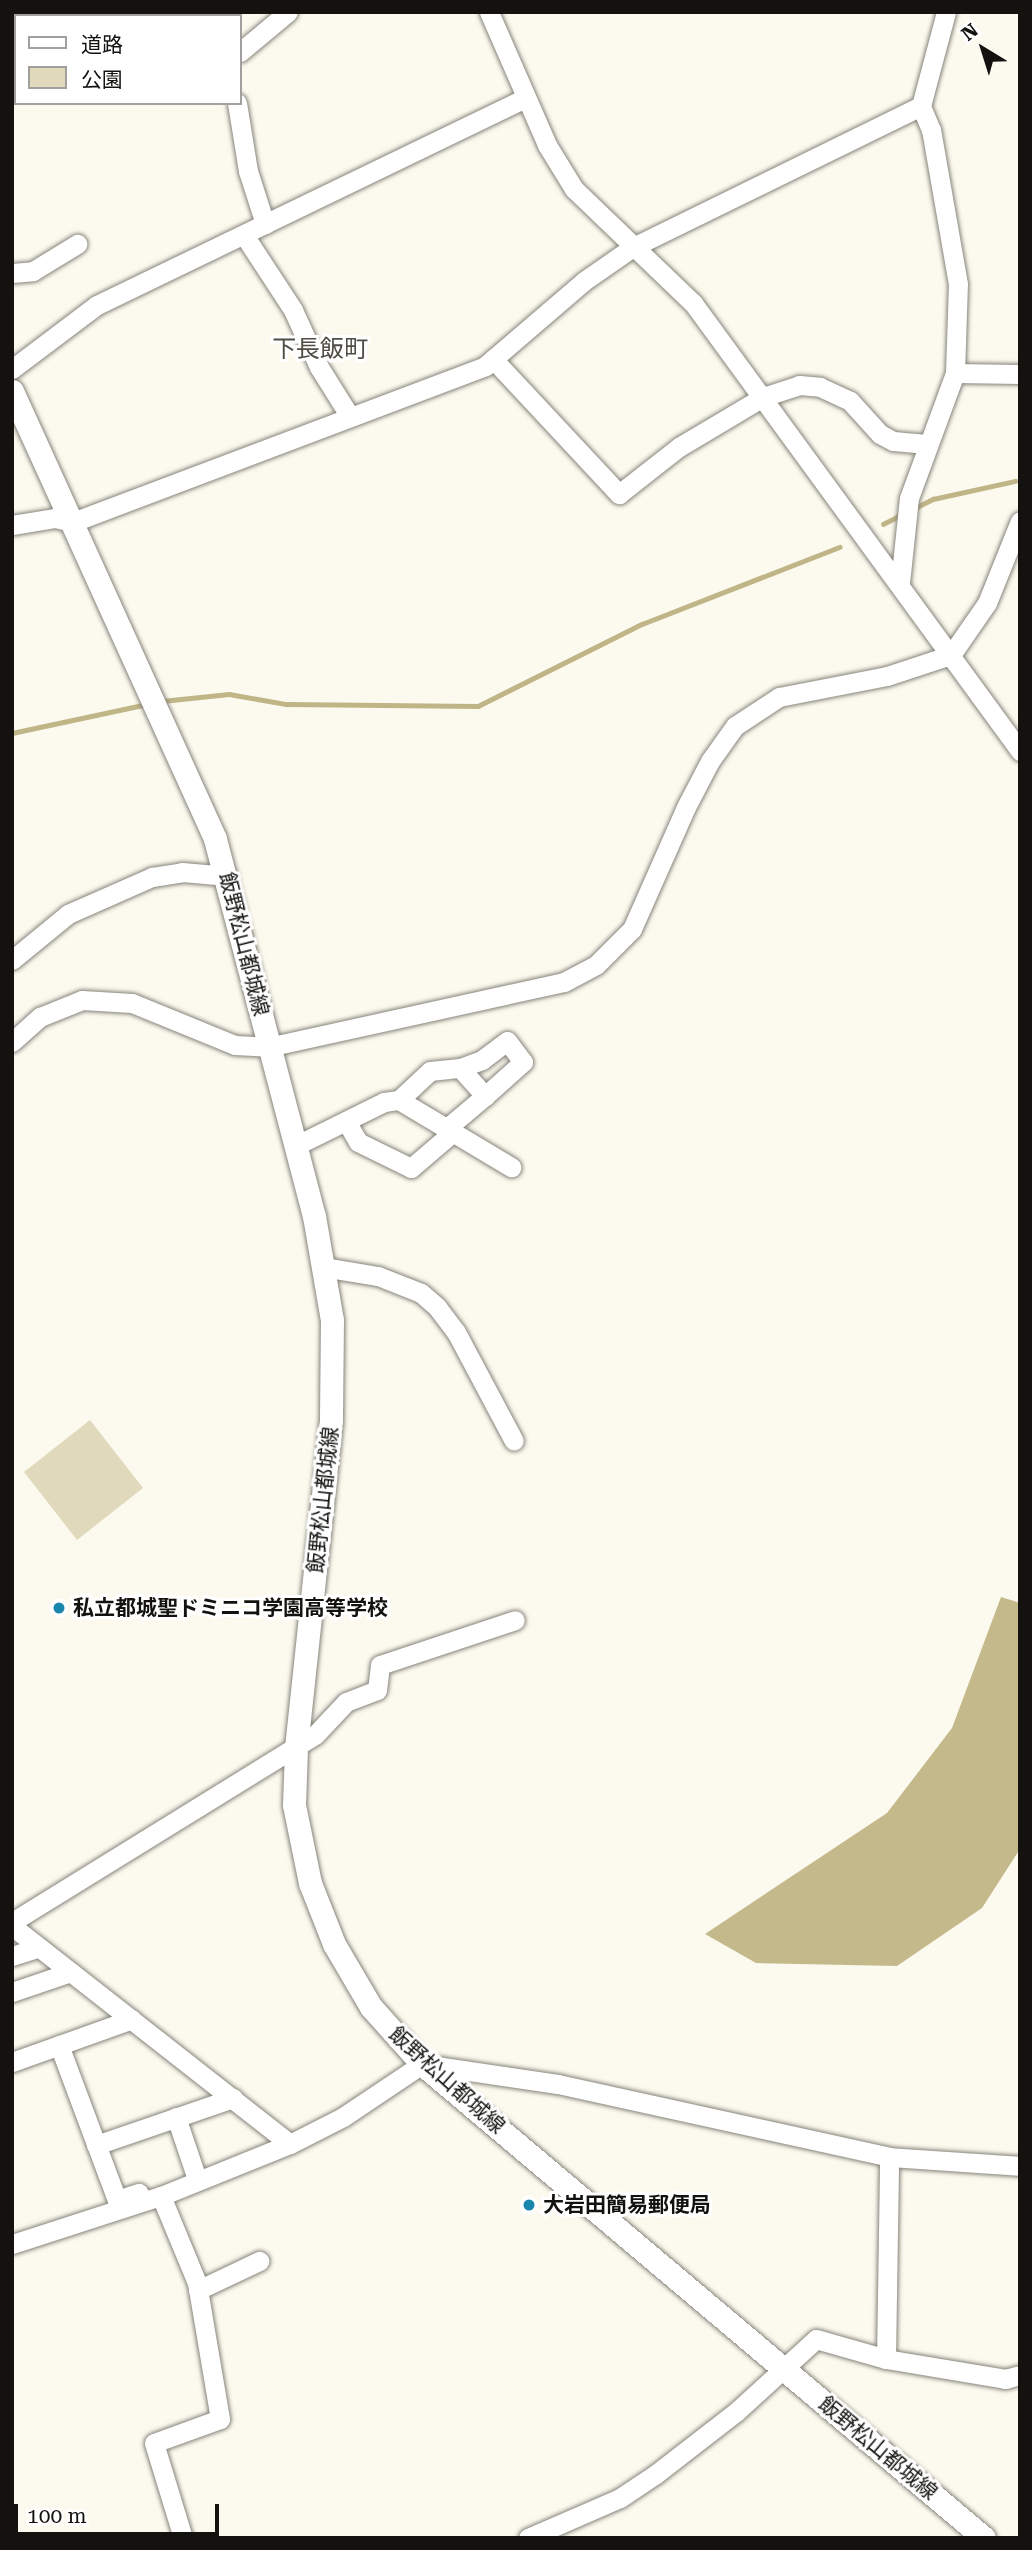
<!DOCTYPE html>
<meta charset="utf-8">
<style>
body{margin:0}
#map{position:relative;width:1032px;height:2550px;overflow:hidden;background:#fcfaef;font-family:"Roboto Serif","Noto Sans JP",serif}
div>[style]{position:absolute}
.green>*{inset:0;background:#e0d9bb}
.forest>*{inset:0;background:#c4b98a}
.stream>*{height:4.5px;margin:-2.25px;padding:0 2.25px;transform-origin:2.25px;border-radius:2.25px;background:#c0b587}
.roads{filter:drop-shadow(0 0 2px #86847b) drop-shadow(0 0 2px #86847b)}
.minor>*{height:19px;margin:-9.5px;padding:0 9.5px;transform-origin:9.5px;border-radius:9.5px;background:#fff}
.major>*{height:23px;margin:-11.5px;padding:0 11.5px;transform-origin:11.5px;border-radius:11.5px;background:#fff}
.dots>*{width:19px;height:19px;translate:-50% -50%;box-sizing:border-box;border:4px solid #fff;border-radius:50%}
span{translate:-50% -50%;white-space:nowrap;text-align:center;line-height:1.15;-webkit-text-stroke:6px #fff;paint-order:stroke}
.street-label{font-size:21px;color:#13120f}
.poi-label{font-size:21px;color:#13120f;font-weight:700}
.left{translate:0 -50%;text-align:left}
.quarter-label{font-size:24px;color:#4f4d44}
.frame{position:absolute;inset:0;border:14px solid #13120f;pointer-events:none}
.legend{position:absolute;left:14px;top:14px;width:228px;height:91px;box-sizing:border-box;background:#fff;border:2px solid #a1a09f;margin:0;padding:9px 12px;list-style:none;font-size:21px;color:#13120f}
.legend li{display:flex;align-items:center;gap:14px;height:35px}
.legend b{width:35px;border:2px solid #a1a09f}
.north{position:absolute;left:948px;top:14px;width:70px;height:70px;-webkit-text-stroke:5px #fff;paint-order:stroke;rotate:322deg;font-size:19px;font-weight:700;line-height:28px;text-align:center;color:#13120f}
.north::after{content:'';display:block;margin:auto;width:24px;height:32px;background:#13120f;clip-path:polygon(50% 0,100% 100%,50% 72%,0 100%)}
.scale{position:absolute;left:14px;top:2504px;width:205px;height:32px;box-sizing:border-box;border:4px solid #13120f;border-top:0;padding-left:9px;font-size:21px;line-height:24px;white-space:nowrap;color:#13120f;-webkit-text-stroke:5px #fff;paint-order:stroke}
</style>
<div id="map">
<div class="green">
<i style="clip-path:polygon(90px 1420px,143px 1488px,77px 1540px,24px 1472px)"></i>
</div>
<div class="forest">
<i style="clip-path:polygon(1001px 1597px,1020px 1603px,1020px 1849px,982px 1908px,897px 1966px,756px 1963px,705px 1934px,887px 1813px,952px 1728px)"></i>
</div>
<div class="stream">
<i style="left:915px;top:508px;width:20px;rotate:-27deg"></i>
<i style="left:933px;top:499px;width:84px;rotate:-12.4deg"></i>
<i style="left:883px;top:524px;width:20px;rotate:-27deg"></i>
<i style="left:162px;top:701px;width:67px;rotate:-6deg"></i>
<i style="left:229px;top:694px;width:58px;rotate:10deg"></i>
<i style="left:286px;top:704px;width:192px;rotate:0.6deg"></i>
<i style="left:478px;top:706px;width:183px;rotate:-26.6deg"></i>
<i style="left:642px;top:624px;width:212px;rotate:-21.3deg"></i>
<i style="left:12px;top:733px;width:138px;rotate:-12.1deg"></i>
</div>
<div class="roads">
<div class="minor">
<i style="left:48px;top:12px;width:6px;rotate:39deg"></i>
<i style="left:170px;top:12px;width:6px;rotate:45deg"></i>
<i style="left:489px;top:12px;width:145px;rotate:66.4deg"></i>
<i style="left:547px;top:145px;width:52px;rotate:58.5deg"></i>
<i style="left:574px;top:189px;width:165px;rotate:43.8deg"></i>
<i style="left:693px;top:303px;width:555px;rotate:53.87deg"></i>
<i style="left:94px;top:16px;width:8px;rotate:-30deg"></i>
<i style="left:240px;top:52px;width:62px;rotate:-39.8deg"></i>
<i style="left:237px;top:103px;width:69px;rotate:80.8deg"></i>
<i style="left:248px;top:171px;width:56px;rotate:72.2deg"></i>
<i style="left:244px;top:235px;width:90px;rotate:56.8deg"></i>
<i style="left:293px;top:310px;width:63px;rotate:65.5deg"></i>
<i style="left:319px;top:367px;width:57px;rotate:58deg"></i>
<i style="left:12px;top:273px;width:21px;rotate:-5deg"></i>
<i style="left:33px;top:271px;width:52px;rotate:-31.5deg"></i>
<i style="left:493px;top:359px;width:185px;rotate:47deg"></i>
<i style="left:619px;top:494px;width:76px;rotate:-38.1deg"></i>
<i style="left:679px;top:447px;width:98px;rotate:-30.8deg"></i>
<i style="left:763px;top:397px;width:38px;rotate:-18deg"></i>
<i style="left:799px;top:385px;width:21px;rotate:5deg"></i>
<i style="left:820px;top:387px;width:33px;rotate:25deg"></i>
<i style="left:850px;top:401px;width:45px;rotate:47.7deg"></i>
<i style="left:880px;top:434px;width:15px;rotate:28deg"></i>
<i style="left:893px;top:441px;width:34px;rotate:5deg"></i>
<i style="left:12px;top:369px;width:106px;rotate:-37deg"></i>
<i style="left:97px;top:305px;width:476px;rotate:-25.8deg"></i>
<i style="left:955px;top:373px;width:65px;rotate:0.9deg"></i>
<i style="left:12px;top:525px;width:44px;rotate:-9.2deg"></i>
<i style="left:55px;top:518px;width:18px;rotate:13deg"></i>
<i style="left:73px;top:522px;width:441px;rotate:-20.7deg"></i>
<i style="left:485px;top:366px;width:130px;rotate:-40.6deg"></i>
<i style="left:584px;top:281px;width:60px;rotate:-34.8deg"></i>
<i style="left:633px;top:247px;width:321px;rotate:-26.1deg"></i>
<i style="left:900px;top:583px;width:85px;rotate:-84deg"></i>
<i style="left:909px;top:498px;width:133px;rotate:-69.8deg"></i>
<i style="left:955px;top:373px;width:89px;rotate:-88.1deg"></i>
<i style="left:958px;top:284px;width:156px;rotate:-99.9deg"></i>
<i style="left:931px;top:130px;width:26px;rotate:-113deg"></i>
<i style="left:921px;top:106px;width:97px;rotate:-75.1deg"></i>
<i style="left:12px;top:960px;width:72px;rotate:-39.4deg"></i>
<i style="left:68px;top:914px;width:92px;rotate:-23.8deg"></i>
<i style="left:152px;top:877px;width:30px;rotate:-9deg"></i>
<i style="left:182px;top:872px;width:46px;rotate:5deg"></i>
<i style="left:12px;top:1042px;width:38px;rotate:-42deg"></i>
<i style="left:40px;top:1017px;width:45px;rotate:-22deg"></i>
<i style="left:82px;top:1000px;width:50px;rotate:3.4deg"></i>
<i style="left:132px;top:1003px;width:111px;rotate:22.2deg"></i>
<i style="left:235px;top:1045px;width:33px;rotate:3deg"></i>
<i style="left:268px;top:1047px;width:303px;rotate:-12.4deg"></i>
<i style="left:564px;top:982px;width:36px;rotate:-28deg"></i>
<i style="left:596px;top:965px;width:51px;rotate:-45deg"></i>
<i style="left:632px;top:929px;width:133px;rotate:-66.1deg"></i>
<i style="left:686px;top:807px;width:52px;rotate:-62.4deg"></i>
<i style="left:710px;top:761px;width:43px;rotate:-54.5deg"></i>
<i style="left:735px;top:726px;width:53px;rotate:-33.4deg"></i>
<i style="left:779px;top:697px;width:110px;rotate:-11deg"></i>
<i style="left:887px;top:676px;width:67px;rotate:-18.2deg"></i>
<i style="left:951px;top:655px;width:63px;rotate:-55.3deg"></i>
<i style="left:987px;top:603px;width:88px;rotate:-68.1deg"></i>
<i style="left:399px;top:1100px;width:131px;rotate:30.9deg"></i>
<i style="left:346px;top:1121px;width:24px;rotate:60deg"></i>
<i style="left:358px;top:1142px;width:59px;rotate:26.1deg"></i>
<i style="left:411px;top:1168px;width:55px;rotate:-40.6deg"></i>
<i style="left:447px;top:1128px;width:50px;rotate:-40.1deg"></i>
<i style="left:295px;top:1146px;width:99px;rotate:-26.3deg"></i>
<i style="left:384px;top:1102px;width:15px;rotate:-8deg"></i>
<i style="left:399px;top:1100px;width:42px;rotate:-43.1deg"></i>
<i style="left:430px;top:1071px;width:30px;rotate:-6deg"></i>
<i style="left:460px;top:1068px;width:38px;rotate:48deg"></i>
<i style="left:485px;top:1096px;width:51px;rotate:-41.8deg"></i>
<i style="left:523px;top:1062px;width:26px;rotate:-127deg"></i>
<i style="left:507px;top:1041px;width:31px;rotate:143deg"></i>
<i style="left:482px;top:1060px;width:23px;rotate:160deg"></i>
<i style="left:323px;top:1267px;width:56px;rotate:9.3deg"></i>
<i style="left:378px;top:1276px;width:46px;rotate:21.6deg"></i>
<i style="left:421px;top:1293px;width:21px;rotate:41deg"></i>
<i style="left:437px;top:1307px;width:31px;rotate:53deg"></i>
<i style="left:456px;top:1332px;width:123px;rotate:62deg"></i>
<i style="left:12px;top:1922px;width:356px;rotate:-31.7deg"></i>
<i style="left:315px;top:1735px;width:45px;rotate:-46.8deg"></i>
<i style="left:346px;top:1702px;width:33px;rotate:-21deg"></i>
<i style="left:377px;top:1690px;width:25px;rotate:-83deg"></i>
<i style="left:380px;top:1665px;width:142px;rotate:-18.4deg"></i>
<i style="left:12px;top:1926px;width:353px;rotate:38.1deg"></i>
<i style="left:12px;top:1956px;width:28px;rotate:-18deg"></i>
<i style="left:12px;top:1992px;width:62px;rotate:-18.7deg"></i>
<i style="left:59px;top:2045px;width:165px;rotate:69.5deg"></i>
<i style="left:117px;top:2200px;width:23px;rotate:-18deg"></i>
<i style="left:12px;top:2062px;width:127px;rotate:-19.7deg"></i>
<i style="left:176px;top:2117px;width:59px;rotate:71.3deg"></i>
<i style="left:96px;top:2145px;width:145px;rotate:-18.9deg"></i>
<i style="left:161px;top:2196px;width:94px;rotate:67.5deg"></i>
<i style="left:197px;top:2283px;width:138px;rotate:80.4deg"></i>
<i style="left:220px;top:2419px;width:70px;rotate:160deg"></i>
<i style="left:154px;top:2443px;width:99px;rotate:73deg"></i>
<i style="left:12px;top:2244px;width:157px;rotate:-17.9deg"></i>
<i style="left:161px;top:2196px;width:139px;rotate:-22deg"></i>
<i style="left:290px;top:2144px;width:59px;rotate:-27deg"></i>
<i style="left:343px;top:2117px;width:95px;rotate:-33.9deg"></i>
<i style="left:422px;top:2064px;width:137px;rotate:8.4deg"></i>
<i style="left:558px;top:2084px;width:339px;rotate:12.4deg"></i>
<i style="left:889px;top:2157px;width:131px;rotate:3.9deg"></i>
<i style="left:198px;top:2290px;width:68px;rotate:-25.4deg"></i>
<i style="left:886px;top:2359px;width:202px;rotate:-89.1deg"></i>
<i style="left:528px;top:2538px;width:100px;rotate:-23.5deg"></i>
<i style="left:620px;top:2498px;width:43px;rotate:-33.7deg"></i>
<i style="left:656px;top:2474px;width:101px;rotate:-37.8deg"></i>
<i style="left:736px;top:2412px;width:108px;rotate:-42.4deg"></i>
<i style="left:816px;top:2339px;width:73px;rotate:15.9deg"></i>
<i style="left:886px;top:2359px;width:121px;rotate:9.5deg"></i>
<i style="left:1005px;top:2379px;width:16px;rotate:-15deg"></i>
</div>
<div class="major">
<i style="left:12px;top:391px;width:492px;rotate:65.6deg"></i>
<i style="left:215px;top:839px;width:390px;rotate:75.3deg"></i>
<i style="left:314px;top:1216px;width:106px;rotate:80.2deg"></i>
<i style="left:332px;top:1320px;width:100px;rotate:90.6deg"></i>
<i style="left:331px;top:1420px;width:330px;rotate:96.1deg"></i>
<i style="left:296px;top:1748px;width:57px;rotate:92deg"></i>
<i style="left:294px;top:1805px;width:80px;rotate:78.4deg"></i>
<i style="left:310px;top:1883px;width:66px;rotate:68.5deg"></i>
<i style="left:334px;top:1944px;width:73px;rotate:59.6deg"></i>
<i style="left:371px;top:2007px;width:76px;rotate:48.2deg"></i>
<i style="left:422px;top:2064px;width:735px;rotate:40.14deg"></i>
</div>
</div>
<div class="dots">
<i style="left:59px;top:1608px;background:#1986ad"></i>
<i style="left:529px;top:2205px;background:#1986ad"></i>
</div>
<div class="street-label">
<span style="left:244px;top:944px;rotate:76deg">飯野松山都城線</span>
<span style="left:323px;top:1500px;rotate:-84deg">飯野松山都城線</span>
<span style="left:447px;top:2080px;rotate:42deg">飯野松山都城線</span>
<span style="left:878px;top:2448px;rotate:40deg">飯野松山都城線</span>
</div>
<div class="poi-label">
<span class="left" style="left:73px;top:1608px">私立都城聖ドミニコ学園高等学校</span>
<span class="left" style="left:543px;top:2205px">大岩田簡易郵便局</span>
</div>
<div class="quarter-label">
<span style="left:320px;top:350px">下長飯町</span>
</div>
<div class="frame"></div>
<ul class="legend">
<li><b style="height:9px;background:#fff"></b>道路</li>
<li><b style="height:19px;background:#e0d9bb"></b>公園</li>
</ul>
<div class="north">N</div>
<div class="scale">100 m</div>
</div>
